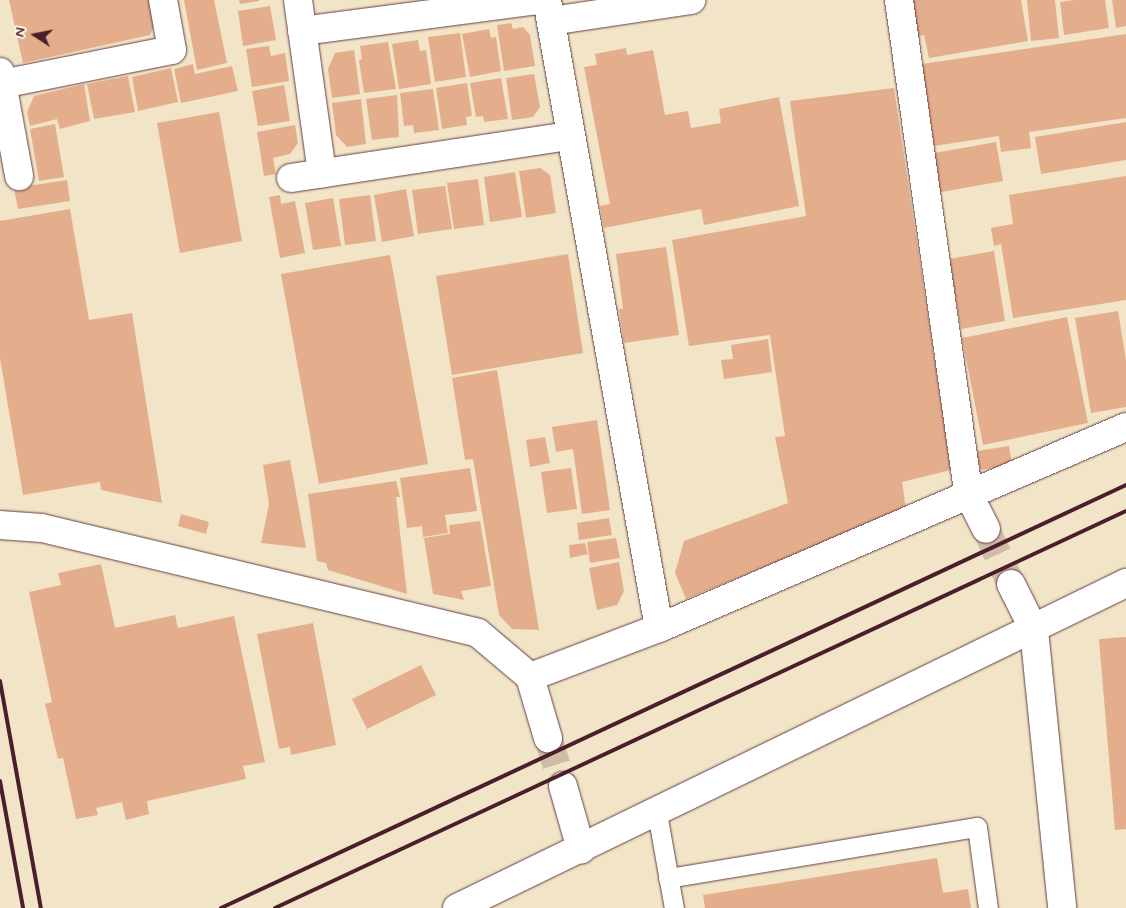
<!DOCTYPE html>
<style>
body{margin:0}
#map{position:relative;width:1126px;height:908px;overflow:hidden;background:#f2e4c7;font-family:Mynerve,sans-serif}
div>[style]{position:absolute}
.building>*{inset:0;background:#e4ae8c}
.street-tunnel>*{height:28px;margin-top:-14px;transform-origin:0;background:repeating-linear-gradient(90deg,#d0bda8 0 28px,transparent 0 42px)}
.roads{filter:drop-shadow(0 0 1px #633d42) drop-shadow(0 0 1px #633d42)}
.lane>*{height:19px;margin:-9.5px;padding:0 9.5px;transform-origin:9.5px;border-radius:9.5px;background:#fff}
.street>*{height:28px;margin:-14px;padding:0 14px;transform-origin:14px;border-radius:14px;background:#fff}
.rail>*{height:4px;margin:-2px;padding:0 2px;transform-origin:2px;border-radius:2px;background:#4a1f2b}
span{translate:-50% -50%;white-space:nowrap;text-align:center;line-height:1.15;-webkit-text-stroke:4.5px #fcf5e5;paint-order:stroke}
.north{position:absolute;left:10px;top:10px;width:50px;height:50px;-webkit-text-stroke:4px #fcf5e5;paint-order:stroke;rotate:281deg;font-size:14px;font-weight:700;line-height:20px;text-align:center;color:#4a1f2b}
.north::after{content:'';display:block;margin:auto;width:18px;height:22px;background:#4a1f2b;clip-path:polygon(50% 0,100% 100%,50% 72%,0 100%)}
</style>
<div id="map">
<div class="building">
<i style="clip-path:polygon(9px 0,153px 0,157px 20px,150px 35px,23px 63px)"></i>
<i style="clip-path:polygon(184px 0,214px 0,227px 63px,197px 70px)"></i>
<i style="clip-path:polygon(239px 0,259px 0,259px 1px,240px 4px)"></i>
<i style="clip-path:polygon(909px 0,1021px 0,1028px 41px,929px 58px,924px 35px,916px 37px)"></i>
<i style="clip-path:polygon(1027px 0,1055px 0,1059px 38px,1031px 41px)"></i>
<i style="clip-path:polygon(1074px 0,1105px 0,1109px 28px,1064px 35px,1060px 2px)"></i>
<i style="clip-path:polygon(1112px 0,1126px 0,1126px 26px,1116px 28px)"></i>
<i style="clip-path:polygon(270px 6px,276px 40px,243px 46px,238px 11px)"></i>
<i style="clip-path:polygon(511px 23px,513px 29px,523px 27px,530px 35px,535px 66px,504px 71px,497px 25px)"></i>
<i style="clip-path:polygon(489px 29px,491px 38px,496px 37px,501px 71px,470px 77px,462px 34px)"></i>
<i style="clip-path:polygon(460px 33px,466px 77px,435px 82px,428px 37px)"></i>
<i style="clip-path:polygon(1126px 34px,1126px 118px,1029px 132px,1031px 148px,1001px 152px,999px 136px,934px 146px,922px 64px)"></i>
<i style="clip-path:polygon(418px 40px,420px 51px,426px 50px,431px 84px,399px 89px,392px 44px)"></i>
<i style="clip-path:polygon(388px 42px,396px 89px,364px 93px,359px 60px,362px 59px,360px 46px)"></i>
<i style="clip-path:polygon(269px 46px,271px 56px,285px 53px,289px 81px,252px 87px,246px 49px)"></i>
<i style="clip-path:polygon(626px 48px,627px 55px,653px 50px,665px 115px,688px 111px,691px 128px,721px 123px,719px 109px,779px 97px,799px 206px,704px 225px,701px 209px,604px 228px,600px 206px,610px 204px,584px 67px,597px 65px,595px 54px)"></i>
<i style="clip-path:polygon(354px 50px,360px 94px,332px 98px,328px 69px,335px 53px)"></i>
<i style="clip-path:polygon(193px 64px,195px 74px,232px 66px,238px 91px,181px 103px,174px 69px)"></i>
<i style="clip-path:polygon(171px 68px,178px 102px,138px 111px,132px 77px)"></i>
<i style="clip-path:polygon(534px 74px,540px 107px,533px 117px,512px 120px,506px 78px)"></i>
<i style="clip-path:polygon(128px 76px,135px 112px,94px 119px,87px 84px)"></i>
<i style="clip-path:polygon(501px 78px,508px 119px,484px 122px,483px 116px,476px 117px,470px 83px)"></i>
<i style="clip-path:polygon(467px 83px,472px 116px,466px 117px,467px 125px,442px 129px,436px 88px)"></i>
<i style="clip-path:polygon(84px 84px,90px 121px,60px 129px,57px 119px,30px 126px,27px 112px,34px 96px)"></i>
<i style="clip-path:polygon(284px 85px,290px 121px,258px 126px,252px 91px)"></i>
<i style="clip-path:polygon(894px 88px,951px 470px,902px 482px,906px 509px,686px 599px,675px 573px,684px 541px,788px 503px,775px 437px,785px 436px,770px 335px,689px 346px,672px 240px,806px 216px,790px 101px)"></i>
<i style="clip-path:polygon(433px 89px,439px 130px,414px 133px,413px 125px,404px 126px,400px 93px)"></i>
<i style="clip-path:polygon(397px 95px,399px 137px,372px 140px,366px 99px)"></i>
<i style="clip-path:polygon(361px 99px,366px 144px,347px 147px,336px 135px,332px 103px)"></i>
<i style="clip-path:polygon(219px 112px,242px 241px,180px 253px,157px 123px)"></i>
<i style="clip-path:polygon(1126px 122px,1126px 160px,1041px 174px,1035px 137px)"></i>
<i style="clip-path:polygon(55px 124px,64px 177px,39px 181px,30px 129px)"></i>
<i style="clip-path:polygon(295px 125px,298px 143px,290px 154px,273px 158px,276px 174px,264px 176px,257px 132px)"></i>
<i style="clip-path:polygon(996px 142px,1003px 181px,936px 193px,929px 154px)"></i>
<i style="clip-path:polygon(540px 168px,550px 175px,556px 213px,526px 218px,519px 171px)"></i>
<i style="clip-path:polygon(515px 172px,522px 217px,490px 222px,484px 177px)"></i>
<i style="clip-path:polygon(1126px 176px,1126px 300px,1013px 318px,1001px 244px,994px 246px,991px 228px,1013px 224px,1009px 195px)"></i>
<i style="clip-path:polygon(478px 179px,484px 225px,454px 229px,447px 183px)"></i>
<i style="clip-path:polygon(67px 180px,70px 201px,18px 209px,14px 188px)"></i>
<i style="clip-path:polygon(445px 186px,452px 229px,418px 234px,412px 190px)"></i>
<i style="clip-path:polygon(406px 189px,414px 236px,382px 242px,374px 195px)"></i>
<i style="clip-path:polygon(280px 195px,281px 204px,295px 201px,305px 253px,280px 258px,269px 197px)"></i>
<i style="clip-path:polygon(370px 195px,376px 241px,345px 245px,339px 199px)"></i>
<i style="clip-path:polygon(333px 198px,341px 246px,313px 250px,305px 203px)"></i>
<i style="clip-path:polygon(70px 209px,89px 320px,132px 313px,162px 503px,101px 490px,100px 482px,23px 495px,0 358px,0 221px)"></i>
<i style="clip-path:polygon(666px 247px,679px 335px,624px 343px,619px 309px,623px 309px,616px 254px)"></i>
<i style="clip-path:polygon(994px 251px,1005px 321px,961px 329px,949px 259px)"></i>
<i style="clip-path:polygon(568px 254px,583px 353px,452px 375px,436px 276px)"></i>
<i style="clip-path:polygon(390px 255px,428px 464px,319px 484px,281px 274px)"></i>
<i style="clip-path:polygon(1118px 311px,1126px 360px,1126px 407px,1091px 413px,1075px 318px)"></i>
<i style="clip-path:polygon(1067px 317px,1088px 423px,983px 445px,962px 338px)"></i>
<i style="clip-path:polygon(768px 339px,772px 372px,724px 379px,721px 360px,733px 359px,731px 345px)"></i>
<i style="clip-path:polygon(497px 370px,539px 630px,512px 629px,499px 615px,473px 459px,465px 460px,452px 378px)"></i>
<i style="clip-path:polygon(597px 420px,610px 510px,582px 514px,573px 449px,556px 452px,552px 427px)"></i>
<i style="clip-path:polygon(545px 437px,550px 463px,530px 467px,526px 440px)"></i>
<i style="clip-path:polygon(1009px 446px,1012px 465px,980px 470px,977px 451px)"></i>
<i style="clip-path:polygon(290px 460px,306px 548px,261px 543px,269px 504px,263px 465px)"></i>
<i style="clip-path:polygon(470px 468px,477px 511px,445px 515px,448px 533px,423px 537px,422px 526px,407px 528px,400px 478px)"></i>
<i style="clip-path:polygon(571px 468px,577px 509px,547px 513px,541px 472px)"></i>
<i style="clip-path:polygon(396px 481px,400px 497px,396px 497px,407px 594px,328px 570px,326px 563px,317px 561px,308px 494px)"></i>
<i style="clip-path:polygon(181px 514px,209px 522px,206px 534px,178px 526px)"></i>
<i style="clip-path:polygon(609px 518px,612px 535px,579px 540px,577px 523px)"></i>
<i style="clip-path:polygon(480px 521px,491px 586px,461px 591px,464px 600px,433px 594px,424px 538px,450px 534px,449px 525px)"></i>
<i style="clip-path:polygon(616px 538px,620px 558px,590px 563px,587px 542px)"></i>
<i style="clip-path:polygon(585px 543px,588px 554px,570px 558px,569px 545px)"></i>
<i style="clip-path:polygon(619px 562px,624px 591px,617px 605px,597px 610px,589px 568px)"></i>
<i style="clip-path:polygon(101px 564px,115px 628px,175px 615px,178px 628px,234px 616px,265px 762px,243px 766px,246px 779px,147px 801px,149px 814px,126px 820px,122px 802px,96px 808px,98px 815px,76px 819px,63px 758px,58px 759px,45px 704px,52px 702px,29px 592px,61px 585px,58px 573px)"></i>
<i style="clip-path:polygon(313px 623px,336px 745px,291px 755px,290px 747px,279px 749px,257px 634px)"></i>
<i style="clip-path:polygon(1126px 637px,1126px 829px,1115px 830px,1099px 639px)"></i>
<i style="clip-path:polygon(421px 665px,436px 695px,367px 729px,352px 699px)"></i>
<i style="clip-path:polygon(937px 858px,943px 893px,968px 889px,971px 908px,705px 908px,703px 895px)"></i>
</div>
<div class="street-tunnel">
<i style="left:986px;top:529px;width:60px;rotate:65.6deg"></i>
<i style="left:548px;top:738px;width:50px;rotate:72.6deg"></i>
</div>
<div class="roads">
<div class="lane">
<i style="left:657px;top:813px;width:97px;rotate:79.9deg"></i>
<i style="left:668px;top:878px;width:313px;rotate:-9.4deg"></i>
<i style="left:977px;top:827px;width:82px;rotate:82.3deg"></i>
</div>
<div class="street">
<i style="left:298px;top:0;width:175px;rotate:82.1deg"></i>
<i style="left:547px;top:0;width:638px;rotate:79.89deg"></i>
<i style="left:899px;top:0;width:498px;rotate:82deg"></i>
<i style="left:968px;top:493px;width:40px;rotate:63.4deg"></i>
<i style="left:551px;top:21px;width:142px;rotate:-8.5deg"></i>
<i style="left:302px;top:31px;width:237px;rotate:-7.5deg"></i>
<i style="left:0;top:72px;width:106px;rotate:79.6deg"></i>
<i style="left:2px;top:84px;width:173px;rotate:-11.3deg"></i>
<i style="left:172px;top:50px;width:51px;rotate:-100.2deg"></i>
<i style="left:291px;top:178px;width:282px;rotate:-8.6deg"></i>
<i style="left:0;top:525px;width:42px;rotate:4.1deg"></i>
<i style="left:42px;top:528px;width:448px;rotate:13.5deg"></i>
<i style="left:478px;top:633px;width:68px;rotate:40.2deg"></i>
<i style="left:530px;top:677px;width:64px;rotate:73.6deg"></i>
<i style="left:1011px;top:584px;width:51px;rotate:63.4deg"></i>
<i style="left:1034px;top:630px;width:279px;rotate:84.2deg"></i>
<i style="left:530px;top:677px;width:138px;rotate:-20.8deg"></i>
<i style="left:659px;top:628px;width:508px;rotate:-23.29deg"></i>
<i style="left:563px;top:786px;width:66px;rotate:74.1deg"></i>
<i style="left:457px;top:908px;width:744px;rotate:-25.91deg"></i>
</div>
</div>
<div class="rail">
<i style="left:0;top:681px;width:231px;rotate:79.8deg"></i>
<i style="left:0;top:781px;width:129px;rotate:79.7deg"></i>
<i style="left:221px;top:908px;width:999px;rotate:-25.05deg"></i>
<i style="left:275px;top:908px;width:939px;rotate:-25.01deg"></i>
</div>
<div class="north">N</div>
</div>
